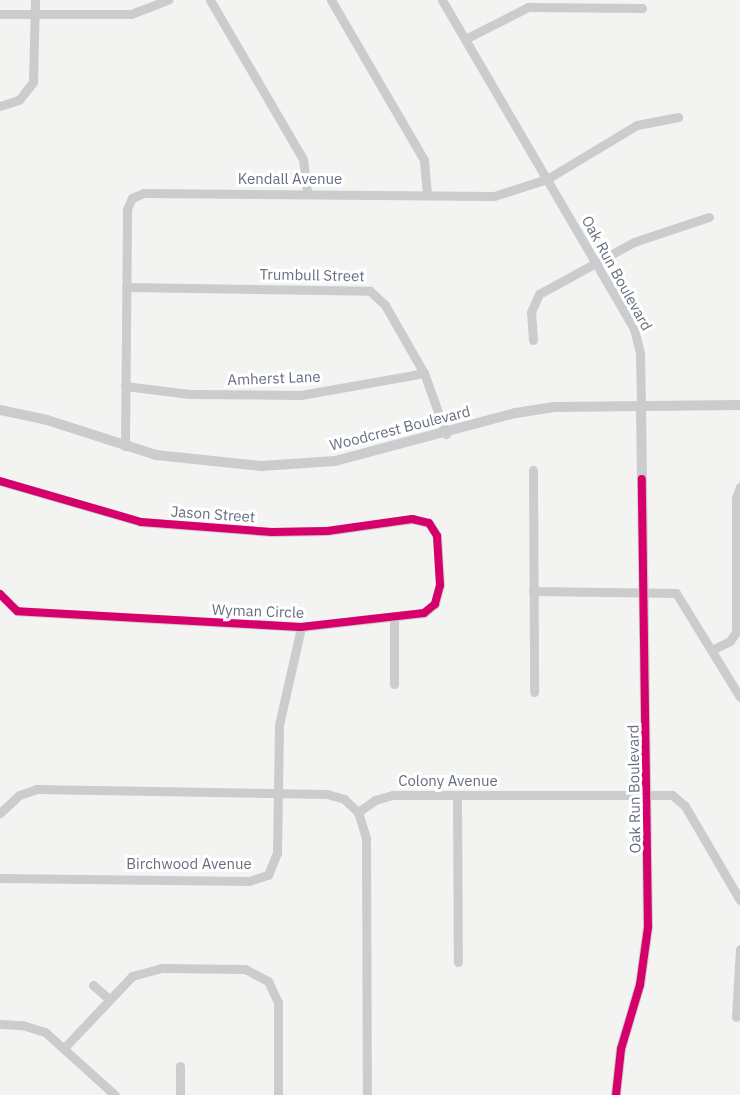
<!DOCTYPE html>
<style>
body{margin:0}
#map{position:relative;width:740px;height:1095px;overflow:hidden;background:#f3f3f2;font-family:"IBM Plex Sans",sans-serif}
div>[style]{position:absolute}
.minor>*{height:9px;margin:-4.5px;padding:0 4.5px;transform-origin:4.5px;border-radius:4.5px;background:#cbcccd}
.tertiary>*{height:10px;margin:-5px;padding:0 5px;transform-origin:5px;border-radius:5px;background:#cbcccd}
.cycleway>*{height:8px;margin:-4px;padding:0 4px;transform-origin:4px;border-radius:4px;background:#d6006c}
span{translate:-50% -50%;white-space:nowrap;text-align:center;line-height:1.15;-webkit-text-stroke:6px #fff;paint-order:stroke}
.street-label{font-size:15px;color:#656f7f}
</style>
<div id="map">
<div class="minor">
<i style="left:210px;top:0;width:184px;rotate:59.7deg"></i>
<i style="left:303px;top:159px;width:35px;rotate:83deg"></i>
<i style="left:331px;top:0;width:185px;rotate:59.8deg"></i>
<i style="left:424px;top:160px;width:35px;rotate:85deg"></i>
<i style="left:442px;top:0;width:381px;rotate:59.7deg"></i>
<i style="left:634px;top:329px;width:25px;rotate:76deg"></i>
<i style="left:640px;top:353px;width:52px;rotate:88.9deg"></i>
<i style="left:0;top:14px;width:131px"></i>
<i style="left:131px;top:14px;width:40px;rotate:-21deg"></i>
<i style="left:465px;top:39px;width:71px;rotate:-26.9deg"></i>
<i style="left:528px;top:7px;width:114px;rotate:0.5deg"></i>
<i style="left:0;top:106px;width:20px;rotate:-18deg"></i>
<i style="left:19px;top:100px;width:23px;rotate:-52deg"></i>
<i style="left:33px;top:82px;width:82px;rotate:-88.6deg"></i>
<i style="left:126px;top:287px;width:244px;rotate:0.9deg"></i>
<i style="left:370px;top:291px;width:21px;rotate:43deg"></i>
<i style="left:385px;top:305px;width:78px;rotate:60.2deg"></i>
<i style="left:424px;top:373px;width:65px;rotate:70.2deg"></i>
<i style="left:533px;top:340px;width:28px;rotate:-94deg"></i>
<i style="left:531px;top:312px;width:20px;rotate:-66deg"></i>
<i style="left:539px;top:294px;width:108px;rotate:-28.7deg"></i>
<i style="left:634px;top:242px;width:79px;rotate:-18.4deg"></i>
<i style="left:125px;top:386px;width:65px;rotate:7deg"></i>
<i style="left:190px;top:394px;width:111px;rotate:0.5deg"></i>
<i style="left:301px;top:395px;width:125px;rotate:-10.1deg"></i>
<i style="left:125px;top:446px;width:237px;rotate:-89.5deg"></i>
<i style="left:127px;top:209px;width:12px;rotate:-66deg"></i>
<i style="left:132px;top:198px;width:13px;rotate:-23deg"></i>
<i style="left:144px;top:193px;width:350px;rotate:0.5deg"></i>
<i style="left:494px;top:196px;width:56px;rotate:-17.8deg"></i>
<i style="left:547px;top:179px;width:105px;rotate:-31deg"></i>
<i style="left:637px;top:125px;width:42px;rotate:-11deg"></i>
<i style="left:533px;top:470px;width:222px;rotate:89.7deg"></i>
<i style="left:0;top:481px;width:147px;rotate:16.2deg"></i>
<i style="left:141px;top:522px;width:131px;rotate:4.4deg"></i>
<i style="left:272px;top:532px;width:55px;rotate:-1deg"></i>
<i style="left:327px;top:531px;width:86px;rotate:-8deg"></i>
<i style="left:412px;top:519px;width:17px;rotate:13deg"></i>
<i style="left:429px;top:523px;width:15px;rotate:58deg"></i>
<i style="left:437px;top:536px;width:49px;rotate:86.5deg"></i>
<i style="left:440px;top:585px;width:20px;rotate:105deg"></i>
<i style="left:435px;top:604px;width:14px;rotate:141deg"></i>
<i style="left:424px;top:613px;width:124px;rotate:173.5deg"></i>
<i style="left:301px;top:627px;width:284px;rotate:-176.8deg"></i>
<i style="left:17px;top:611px;width:24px;rotate:-135deg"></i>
<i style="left:533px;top:591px;width:143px;rotate:0.8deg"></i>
<i style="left:676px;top:593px;width:122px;rotate:58.4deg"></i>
<i style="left:394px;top:618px;width:66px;rotate:90deg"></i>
<i style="left:712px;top:650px;width:20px;rotate:-27deg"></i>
<i style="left:730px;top:641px;width:11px;rotate:-56deg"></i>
<i style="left:736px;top:632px;width:134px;rotate:-90deg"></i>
<i style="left:736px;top:498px;width:12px;rotate:-70deg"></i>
<i style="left:457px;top:795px;width:167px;rotate:89.7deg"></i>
<i style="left:358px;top:812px;width:21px;rotate:-35deg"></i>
<i style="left:375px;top:800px;width:19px;rotate:-16deg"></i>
<i style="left:393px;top:795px;width:279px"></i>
<i style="left:672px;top:795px;width:17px;rotate:40deg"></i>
<i style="left:685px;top:806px;width:109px;rotate:59.7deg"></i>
<i style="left:0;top:813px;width:26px;rotate:-43deg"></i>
<i style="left:19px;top:795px;width:18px;rotate:-19deg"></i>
<i style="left:36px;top:789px;width:291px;rotate:1deg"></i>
<i style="left:327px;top:794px;width:18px;rotate:16deg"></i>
<i style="left:344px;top:799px;width:19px;rotate:43deg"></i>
<i style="left:358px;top:812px;width:28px;rotate:73deg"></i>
<i style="left:366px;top:839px;width:256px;rotate:89.8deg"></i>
<i style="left:0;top:878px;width:249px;rotate:0.7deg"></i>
<i style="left:249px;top:881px;width:20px;rotate:-18deg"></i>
<i style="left:268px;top:875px;width:24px;rotate:-68deg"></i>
<i style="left:277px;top:853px;width:128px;rotate:-89.1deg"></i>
<i style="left:279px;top:725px;width:100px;rotate:-77.3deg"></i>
<i style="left:93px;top:985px;width:21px;rotate:41deg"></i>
<i style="left:736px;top:1017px;width:68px;rotate:-86.6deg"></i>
<i style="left:0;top:1024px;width:22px;rotate:3deg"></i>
<i style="left:22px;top:1025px;width:24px;rotate:17deg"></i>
<i style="left:45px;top:1032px;width:94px;rotate:42deg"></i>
<i style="left:64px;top:1048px;width:99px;rotate:-46.6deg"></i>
<i style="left:132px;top:976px;width:30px;rotate:-15deg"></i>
<i style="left:161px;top:968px;width:84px;rotate:0.7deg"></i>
<i style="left:245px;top:969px;width:26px;rotate:28deg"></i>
<i style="left:268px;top:981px;width:23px;rotate:65deg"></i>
<i style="left:278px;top:1002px;width:93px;rotate:90deg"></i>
<i style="left:180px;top:1095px;width:29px;rotate:-90deg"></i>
</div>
<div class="tertiary">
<i style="left:0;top:410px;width:48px;rotate:12deg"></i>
<i style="left:47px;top:420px;width:114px;rotate:17.8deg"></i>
<i style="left:156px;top:455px;width:106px;rotate:6deg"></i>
<i style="left:261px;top:466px;width:74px;rotate:-3.9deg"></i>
<i style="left:335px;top:461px;width:187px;rotate:-14.9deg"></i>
<i style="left:516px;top:413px;width:37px;rotate:-9deg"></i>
<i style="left:553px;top:407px;width:187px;rotate:-0.6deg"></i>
<i style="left:616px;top:1095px;width:46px;rotate:-83.8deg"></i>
<i style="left:621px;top:1049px;width:67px;rotate:-73.5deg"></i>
<i style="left:640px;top:985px;width:59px;rotate:-82.1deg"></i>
<i style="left:648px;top:927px;width:522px;rotate:-90.77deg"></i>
</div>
<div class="cycleway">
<i style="left:0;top:481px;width:147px;rotate:16.2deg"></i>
<i style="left:141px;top:522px;width:131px;rotate:4.4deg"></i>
<i style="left:272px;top:532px;width:55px;rotate:-1deg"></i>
<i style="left:327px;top:531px;width:86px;rotate:-8deg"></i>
<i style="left:412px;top:519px;width:17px;rotate:13deg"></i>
<i style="left:429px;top:523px;width:15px;rotate:58deg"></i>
<i style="left:437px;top:536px;width:49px;rotate:86.5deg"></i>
<i style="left:440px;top:585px;width:20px;rotate:105deg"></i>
<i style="left:435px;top:604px;width:14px;rotate:141deg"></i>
<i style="left:424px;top:613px;width:124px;rotate:173.5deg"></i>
<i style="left:301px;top:627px;width:284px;rotate:-176.8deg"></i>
<i style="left:17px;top:611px;width:24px;rotate:-135deg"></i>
<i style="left:616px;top:1095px;width:46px;rotate:-83.8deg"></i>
<i style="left:621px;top:1049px;width:67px;rotate:-73.5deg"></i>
<i style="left:640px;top:985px;width:59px;rotate:-82.1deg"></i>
<i style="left:648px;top:927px;width:448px;rotate:-90.8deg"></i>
</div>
<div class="street-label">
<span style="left:290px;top:179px">Kendall Avenue</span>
<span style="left:617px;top:273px;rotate:61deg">Oak Run Boulevard</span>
<span style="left:312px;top:275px;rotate:1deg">Trumbull Street</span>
<span style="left:274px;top:378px;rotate:-2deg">Amherst Lane</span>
<span style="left:400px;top:428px;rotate:-14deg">Woodcrest Boulevard</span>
<span style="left:213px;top:514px;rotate:4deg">Jason Street</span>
<span style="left:258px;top:611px;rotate:2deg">Wyman Circle</span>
<span style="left:448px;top:781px">Colony Avenue</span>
<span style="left:634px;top:789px;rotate:-91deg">Oak Run Boulevard</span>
<span style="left:189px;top:864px">Birchwood Avenue</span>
</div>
</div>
